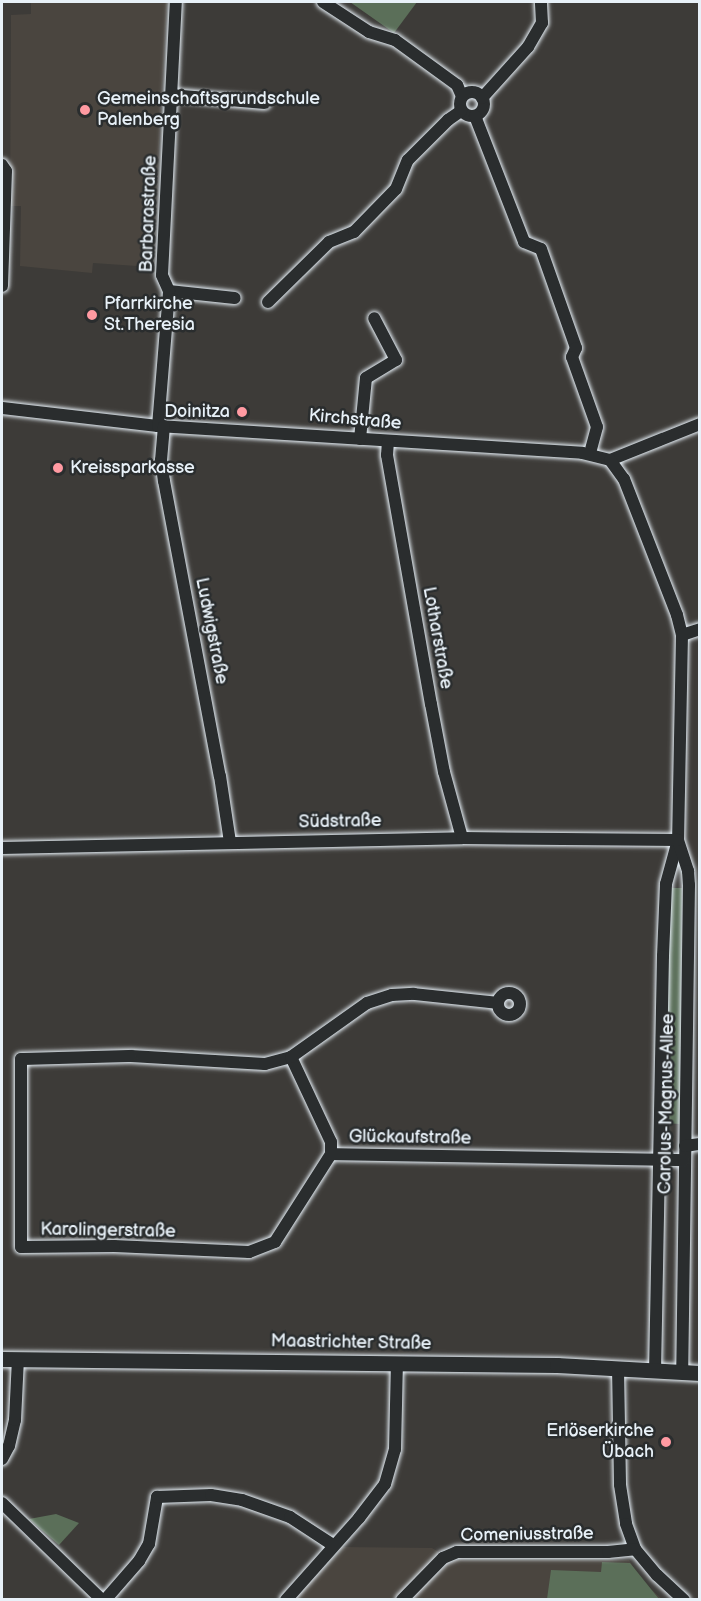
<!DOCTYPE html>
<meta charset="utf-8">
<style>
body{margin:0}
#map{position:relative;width:701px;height:1601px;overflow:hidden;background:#3d3b38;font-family:"Balsamiq Sans",sans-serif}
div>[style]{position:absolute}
.built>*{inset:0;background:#4a453f}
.green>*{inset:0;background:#5b6f59}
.roads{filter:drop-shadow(0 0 2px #e8f1f8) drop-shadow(0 0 2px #e8f1f8)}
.minor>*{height:12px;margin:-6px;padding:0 6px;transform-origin:6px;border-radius:6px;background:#2a2d2e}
.minor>.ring{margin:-6px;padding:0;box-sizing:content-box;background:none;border:12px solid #2a2d2e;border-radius:50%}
.tertiary>*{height:15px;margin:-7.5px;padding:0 7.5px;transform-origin:7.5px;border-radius:7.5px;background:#2a2d2e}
.dots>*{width:16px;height:16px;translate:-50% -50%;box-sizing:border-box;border:3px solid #2a2d2e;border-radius:50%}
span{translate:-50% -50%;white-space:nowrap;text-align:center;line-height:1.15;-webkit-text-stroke:5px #2a2d2e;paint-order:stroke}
.poi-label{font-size:18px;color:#e8f1f8}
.left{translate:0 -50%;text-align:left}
.right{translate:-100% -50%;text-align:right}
.street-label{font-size:18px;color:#e8f1f8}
.frame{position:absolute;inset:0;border:3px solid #e8f1f8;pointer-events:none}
</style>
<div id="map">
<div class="built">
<i style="clip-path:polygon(31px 2px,167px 2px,152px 267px,93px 263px,92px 273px,20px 266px,21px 206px,10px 206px,11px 15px,31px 14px)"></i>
<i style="clip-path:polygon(342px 1547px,432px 1548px,452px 1560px,629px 1560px,642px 1581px,662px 1599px,294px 1600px)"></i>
</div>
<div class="green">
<i style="clip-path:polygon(350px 2px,417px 2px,394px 33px)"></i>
<i style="clip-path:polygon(670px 888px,682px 888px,680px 1124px,665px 1123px)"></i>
<i style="clip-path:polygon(56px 1514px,79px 1523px,59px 1545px,29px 1519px)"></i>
<i style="clip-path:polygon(602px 1562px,630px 1563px,659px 1599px,547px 1599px,551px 1570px,601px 1572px)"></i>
</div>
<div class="roads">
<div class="minor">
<i style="left:323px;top:2px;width:55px;rotate:33.1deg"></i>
<i style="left:369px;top:32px;width:27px;rotate:17deg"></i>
<i style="left:395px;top:40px;width:77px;rotate:36deg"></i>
<i style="left:457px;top:85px;width:12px;rotate:66deg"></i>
<i class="ring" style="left:460px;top:92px;width:12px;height:12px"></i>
<i style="left:171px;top:95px;width:94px;rotate:4.9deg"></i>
<i style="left:482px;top:98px;width:69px;rotate:-48deg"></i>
<i style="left:528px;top:47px;width:28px;rotate:-60deg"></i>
<i style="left:542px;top:23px;width:21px;rotate:-93deg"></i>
<i style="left:475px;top:116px;width:135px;rotate:68.7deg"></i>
<i style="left:524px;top:242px;width:18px;rotate:22deg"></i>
<i style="left:541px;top:249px;width:105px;rotate:70.5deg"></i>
<i style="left:576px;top:348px;width:10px;rotate:114deg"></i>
<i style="left:572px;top:357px;width:74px;rotate:70.3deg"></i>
<i style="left:597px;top:427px;width:28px;rotate:105deg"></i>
<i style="left:2px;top:165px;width:7px;rotate:56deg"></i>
<i style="left:6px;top:171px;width:115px;rotate:92deg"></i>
<i style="left:169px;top:291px;width:66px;rotate:6.1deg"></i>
<i style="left:268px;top:302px;width:86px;rotate:-44.5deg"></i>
<i style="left:329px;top:242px;width:27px;rotate:-22deg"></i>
<i style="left:354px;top:232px;width:60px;rotate:-45.7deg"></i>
<i style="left:396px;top:189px;width:31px;rotate:-68deg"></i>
<i style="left:408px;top:160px;width:57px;rotate:-45deg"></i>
<i style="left:448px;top:120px;width:16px;rotate:-35deg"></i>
<i style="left:2px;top:408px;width:157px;rotate:6.6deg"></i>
<i style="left:158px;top:426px;width:425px;rotate:3.6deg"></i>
<i style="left:582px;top:453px;width:29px;rotate:14deg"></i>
<i style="left:610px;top:460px;width:97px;rotate:-21.8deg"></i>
<i style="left:158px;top:426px;width:135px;rotate:-85.3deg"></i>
<i style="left:169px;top:291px;width:17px;rotate:-114deg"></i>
<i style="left:162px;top:275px;width:273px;rotate:-87.1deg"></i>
<i style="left:164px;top:426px;width:34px;rotate:95deg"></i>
<i style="left:161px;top:460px;width:21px;rotate:82deg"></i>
<i style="left:164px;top:481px;width:300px;rotate:79.3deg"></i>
<i style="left:220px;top:776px;width:67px;rotate:81.4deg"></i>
<i style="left:360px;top:439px;width:61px;rotate:-84.4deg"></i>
<i style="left:366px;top:378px;width:35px;rotate:-31deg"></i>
<i style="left:396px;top:360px;width:47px;rotate:-117.6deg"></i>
<i style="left:388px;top:441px;width:14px;rotate:94deg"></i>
<i style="left:387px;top:455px;width:253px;rotate:80deg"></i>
<i style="left:431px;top:704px;width:69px;rotate:79.2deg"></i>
<i style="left:444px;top:772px;width:68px;rotate:74.7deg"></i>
<i style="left:610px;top:460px;width:24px;rotate:54deg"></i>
<i style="left:624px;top:479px;width:146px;rotate:68.7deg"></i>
<i style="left:677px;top:615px;width:21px;rotate:76deg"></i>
<i style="left:682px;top:635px;width:205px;rotate:91.1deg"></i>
<i style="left:678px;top:840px;width:46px;rotate:105.3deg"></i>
<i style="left:666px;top:884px;width:72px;rotate:92.4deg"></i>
<i style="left:663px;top:956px;width:413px;rotate:91.1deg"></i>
<i style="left:682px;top:635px;width:19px;rotate:-18deg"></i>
<i style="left:678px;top:840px;width:33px;rotate:72deg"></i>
<i style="left:688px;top:871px;width:14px;rotate:86deg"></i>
<i style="left:689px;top:885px;width:486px;rotate:90.8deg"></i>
<i style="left:2px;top:848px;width:460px;rotate:-1.2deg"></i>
<i style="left:462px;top:838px;width:216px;rotate:0.5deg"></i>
<i class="ring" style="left:498px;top:993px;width:10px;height:10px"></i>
<i style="left:131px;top:1056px;width:134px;rotate:3.4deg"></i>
<i style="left:265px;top:1064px;width:27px;rotate:-15deg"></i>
<i style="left:291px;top:1057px;width:94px;rotate:64.8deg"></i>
<i style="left:331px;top:1142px;width:12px;rotate:90deg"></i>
<i style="left:331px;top:1154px;width:104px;rotate:122.5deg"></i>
<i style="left:275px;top:1242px;width:28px;rotate:159deg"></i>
<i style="left:249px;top:1252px;width:135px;rotate:-177.5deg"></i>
<i style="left:114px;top:1246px;width:93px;rotate:179.4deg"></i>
<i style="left:21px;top:1247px;width:188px;rotate:-90deg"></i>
<i style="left:21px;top:1059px;width:110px;rotate:-1.6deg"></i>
<i style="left:291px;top:1057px;width:93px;rotate:-35.4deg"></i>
<i style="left:367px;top:1003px;width:26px;rotate:-18deg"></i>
<i style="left:392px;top:995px;width:22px;rotate:-3deg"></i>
<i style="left:414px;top:994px;width:84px;rotate:6.1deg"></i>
<i style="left:685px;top:1146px;width:15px;rotate:-8deg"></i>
<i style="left:331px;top:1154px;width:353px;rotate:1deg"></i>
<i style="left:618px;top:1368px;width:117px;rotate:89deg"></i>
<i style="left:620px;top:1485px;width:39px;rotate:81deg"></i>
<i style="left:626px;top:1524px;width:27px;rotate:70deg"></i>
<i style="left:635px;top:1549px;width:34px;rotate:50deg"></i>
<i style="left:657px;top:1575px;width:37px;rotate:43deg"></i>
<i style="left:2px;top:1459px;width:15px;rotate:-62deg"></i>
<i style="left:9px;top:1446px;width:27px;rotate:-77deg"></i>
<i style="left:15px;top:1420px;width:61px;rotate:-87.2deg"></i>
<i style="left:2px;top:1503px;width:139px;rotate:44.1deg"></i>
<i style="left:105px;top:1600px;width:52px;rotate:-48.9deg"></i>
<i style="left:139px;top:1561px;width:20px;rotate:-60deg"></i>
<i style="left:149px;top:1544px;width:48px;rotate:-80.3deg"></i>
<i style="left:157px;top:1497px;width:54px;rotate:-2.1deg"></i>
<i style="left:211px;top:1495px;width:31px;rotate:9deg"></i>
<i style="left:242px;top:1500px;width:51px;rotate:19.5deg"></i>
<i style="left:290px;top:1517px;width:51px;rotate:33.1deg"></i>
<i style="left:286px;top:1600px;width:110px;rotate:-48.3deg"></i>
<i style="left:359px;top:1518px;width:43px;rotate:-52.6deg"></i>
<i style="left:385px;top:1484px;width:36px;rotate:-74deg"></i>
<i style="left:395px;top:1449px;width:86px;rotate:-88.7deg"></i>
<i style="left:402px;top:1600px;width:59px;rotate:-45.7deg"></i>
<i style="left:443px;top:1558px;width:15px;rotate:-23deg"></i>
<i style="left:457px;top:1552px;width:151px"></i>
<i style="left:608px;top:1552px;width:27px;rotate:-6deg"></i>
</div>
<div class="tertiary">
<i style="left:2px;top:1359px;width:555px;rotate:0.62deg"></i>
<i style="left:557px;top:1365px;width:143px;rotate:3.2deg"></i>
</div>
</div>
<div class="dots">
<i style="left:85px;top:110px;background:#ff9aa2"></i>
<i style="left:92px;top:315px;background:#ff9aa2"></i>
<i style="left:242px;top:412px;background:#ff9aa2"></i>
<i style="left:58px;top:468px;background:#ff9aa2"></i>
<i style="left:666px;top:1442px;background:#ff9aa2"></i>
</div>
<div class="poi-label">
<span class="left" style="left:97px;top:110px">Gemeinschaftsgrundschule<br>Palenberg</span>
<span class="left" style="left:104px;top:315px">Pfarrkirche<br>St.Theresia</span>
<span class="right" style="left:230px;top:412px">Doinitza</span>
<span class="left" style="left:70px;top:468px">Kreissparkasse</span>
<span class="right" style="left:654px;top:1442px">Erlöserkirche<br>Übach</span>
</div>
<div class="street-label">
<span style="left:149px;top:214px;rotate:-88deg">Barbarastraße</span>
<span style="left:355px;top:420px;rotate:5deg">Kirchstraße</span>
<span style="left:211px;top:631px;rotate:79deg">Ludwigstraße</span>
<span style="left:437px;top:638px;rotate:80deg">Lotharstraße</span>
<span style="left:340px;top:822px;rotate:-1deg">Südstraße</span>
<span style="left:667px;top:1104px;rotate:-89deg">Carolus-Magnus-Allee</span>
<span style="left:410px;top:1138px;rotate:1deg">Glückaufstraße</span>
<span style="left:108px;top:1231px;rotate:1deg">Karolingerstraße</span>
<span style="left:351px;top:1343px;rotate:1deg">Maastrichter Straße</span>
<span style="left:527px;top:1535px;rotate:-1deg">Comeniusstraße</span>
</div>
<div class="frame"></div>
</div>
